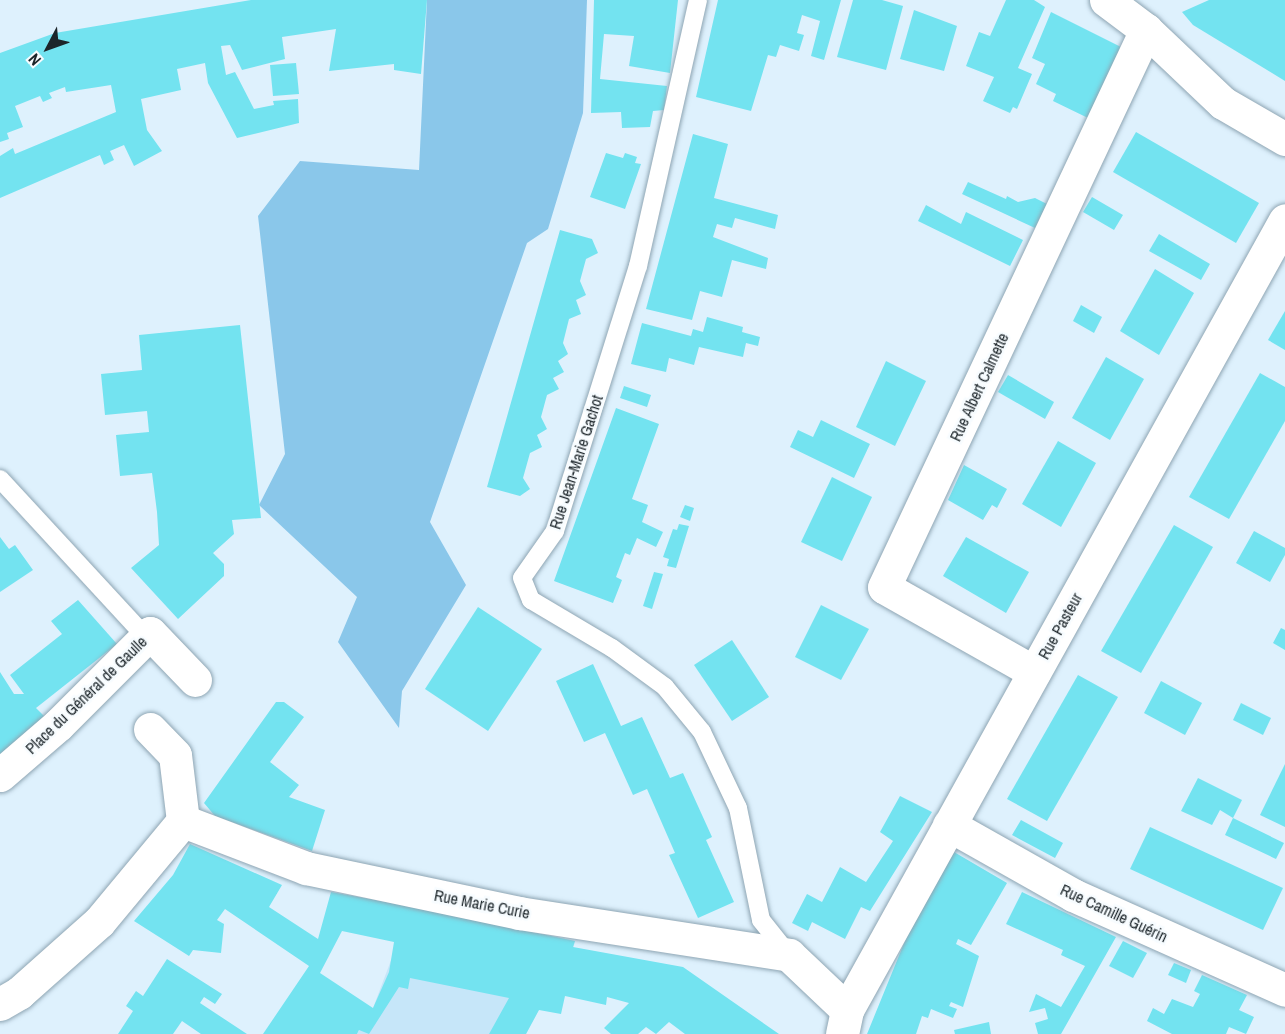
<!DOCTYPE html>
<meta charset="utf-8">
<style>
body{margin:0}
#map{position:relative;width:1285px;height:1034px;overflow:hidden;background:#def1fd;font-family:"Archivo Narrow",sans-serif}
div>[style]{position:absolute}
.built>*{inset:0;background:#c6e6f9}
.green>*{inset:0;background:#8ac7ea}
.building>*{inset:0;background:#73e3f0}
.roads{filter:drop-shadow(0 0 2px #8ea5b3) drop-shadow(0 0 2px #8ea5b3)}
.service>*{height:18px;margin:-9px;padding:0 9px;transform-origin:9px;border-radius:9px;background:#fff}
.minor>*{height:33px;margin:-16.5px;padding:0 16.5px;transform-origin:16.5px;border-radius:16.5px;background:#fff}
span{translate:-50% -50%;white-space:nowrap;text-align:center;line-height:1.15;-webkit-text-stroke:5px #f7fcff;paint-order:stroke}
.street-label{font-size:16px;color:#1c252a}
.north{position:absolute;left:18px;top:18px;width:60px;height:60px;-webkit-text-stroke:4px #f7fcff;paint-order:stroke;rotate:229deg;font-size:16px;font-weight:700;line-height:24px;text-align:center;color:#1c252a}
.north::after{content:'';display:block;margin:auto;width:21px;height:27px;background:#1c252a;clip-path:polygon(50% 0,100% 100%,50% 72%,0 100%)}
</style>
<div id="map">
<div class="built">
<i style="clip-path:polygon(403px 905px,575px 941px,564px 989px,551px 987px,526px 1034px,357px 1034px,373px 1008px,393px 955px)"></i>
</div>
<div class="green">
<i style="clip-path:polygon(427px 0,587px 0,583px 113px,548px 229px,527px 243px,430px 522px,466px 585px,402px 691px,399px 728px,338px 642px,357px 597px,259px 505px,285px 454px,258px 216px,300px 161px,419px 170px)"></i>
</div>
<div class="building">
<i style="clip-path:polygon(251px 0,427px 0,421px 74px,394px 70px,394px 64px,329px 71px,336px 29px,282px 37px,285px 59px,242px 70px,230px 45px,221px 46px,226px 75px,235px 72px,254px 109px,274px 105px,273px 101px,298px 99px,299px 123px,237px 138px,208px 83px,205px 63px,177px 69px,181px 90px,141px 99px,147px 130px,162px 151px,134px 166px,124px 145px,110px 151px,114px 160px,104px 165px,100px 155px,0 198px,0 156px,13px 148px,15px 154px,116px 112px,111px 85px,66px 92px,65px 87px,49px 93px,52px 98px,43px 102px,40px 96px,15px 106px,23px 127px,7px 133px,9px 139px,0 142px,0 53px,55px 33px)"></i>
<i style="clip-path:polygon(594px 0,678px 0,670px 73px,629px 66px,634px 36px,604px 34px,600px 79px,667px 86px,664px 110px,653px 111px,650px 127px,622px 128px,621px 112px,591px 113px)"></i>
<i style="clip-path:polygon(718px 0,841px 0,824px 60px,811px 56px,820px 21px,802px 15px,797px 33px,804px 35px,799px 51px,780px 45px,776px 57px,768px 55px,751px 111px,696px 97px)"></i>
<i style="clip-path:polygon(853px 0,882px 0,903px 6px,886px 70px,837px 57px)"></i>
<i style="clip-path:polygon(1006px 0,1034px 0,1045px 7px,1018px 68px,1032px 74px,1017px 109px,1013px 107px,1010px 113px,983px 101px,994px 77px,966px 66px,979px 32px,990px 36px)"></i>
<i style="clip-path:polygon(1209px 0,1285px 0,1285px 81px,1193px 25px,1182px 12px)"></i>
<i style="clip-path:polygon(914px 10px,957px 26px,944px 71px,900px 59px)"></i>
<i style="clip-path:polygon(1051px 12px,1123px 48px,1088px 118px,1053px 101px,1056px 94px,1036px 84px,1045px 64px,1032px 58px)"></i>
<i style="clip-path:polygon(296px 63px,299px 94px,273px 96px,270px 65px)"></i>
<i style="clip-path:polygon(1136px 132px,1259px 203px,1236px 243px,1113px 172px)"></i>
<i style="clip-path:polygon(693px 134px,728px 144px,714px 198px,778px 215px,775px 229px,735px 218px,732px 228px,717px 224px,713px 237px,768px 258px,766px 269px,732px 260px,722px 297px,700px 291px,692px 320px,646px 309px)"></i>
<i style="clip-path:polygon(606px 153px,623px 158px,625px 153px,637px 157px,635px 163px,641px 164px,625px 209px,590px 197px)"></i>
<i style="clip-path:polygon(968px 182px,1006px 199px,1007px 196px,1018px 202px,1035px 198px,1047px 204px,1035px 228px,962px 194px)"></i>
<i style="clip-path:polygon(1092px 197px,1123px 215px,1114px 230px,1083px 212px)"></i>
<i style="clip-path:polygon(926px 205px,961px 224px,966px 212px,1023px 240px,1010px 266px,918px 221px)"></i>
<i style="clip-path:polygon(560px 230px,592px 239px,598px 253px,586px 259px,580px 281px,586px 295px,576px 300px,581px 314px,569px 319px,563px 343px,568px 354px,558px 361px,564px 372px,553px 378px,559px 389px,547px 395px,541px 417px,547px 429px,537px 435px,542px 447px,530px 453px,523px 478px,530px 489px,520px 496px,487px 487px)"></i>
<i style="clip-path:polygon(1159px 234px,1210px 264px,1201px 280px,1149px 251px)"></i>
<i style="clip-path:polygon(1155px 269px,1194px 293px,1159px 355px,1120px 331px)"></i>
<i style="clip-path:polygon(1081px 305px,1102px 317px,1094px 333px,1073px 321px)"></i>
<i style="clip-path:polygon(1285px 311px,1285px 350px,1268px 340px)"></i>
<i style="clip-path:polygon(707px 317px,743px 327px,742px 332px,760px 337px,758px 346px,746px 343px,743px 357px,699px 347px,694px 365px,669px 358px,666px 372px,631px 364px,642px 323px,691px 336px,693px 329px,703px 332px)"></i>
<i style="clip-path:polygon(240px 325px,261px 518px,232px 520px,234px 534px,213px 553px,224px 564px,224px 576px,178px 619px,131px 568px,159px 545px,157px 512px,152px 473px,120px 476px,116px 435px,149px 432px,147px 411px,105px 415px,101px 374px,142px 370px,139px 335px)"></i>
<i style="clip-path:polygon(1106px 357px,1144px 379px,1110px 440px,1072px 418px)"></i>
<i style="clip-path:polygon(886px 361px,926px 381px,895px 446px,856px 427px)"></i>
<i style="clip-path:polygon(1260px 373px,1285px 387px,1285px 421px,1229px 519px,1189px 497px)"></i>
<i style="clip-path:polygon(1008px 375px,1054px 402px,1045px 419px,998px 392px)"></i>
<i style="clip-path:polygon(624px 386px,651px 395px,647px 407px,620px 398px)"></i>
<i style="clip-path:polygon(616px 408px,659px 424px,632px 499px,648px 505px,642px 522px,663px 532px,656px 547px,637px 538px,630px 555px,625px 553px,616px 577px,622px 580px,613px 603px,554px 581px)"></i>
<i style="clip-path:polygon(821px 420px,870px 444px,854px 478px,790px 447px,798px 430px,813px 437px)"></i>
<i style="clip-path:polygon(1058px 441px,1096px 463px,1061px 527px,1022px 504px)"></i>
<i style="clip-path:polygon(964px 465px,1007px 489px,997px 508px,992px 505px,983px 520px,948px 500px)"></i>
<i style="clip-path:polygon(832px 477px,872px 497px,842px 561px,801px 542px)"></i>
<i style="clip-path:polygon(685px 505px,694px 508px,690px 521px,680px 517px)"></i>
<i style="clip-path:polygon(679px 524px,689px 526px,676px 568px,667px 566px,669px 559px,663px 557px,673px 529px,677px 530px)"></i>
<i style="clip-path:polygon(1174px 525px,1213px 547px,1141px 673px,1101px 651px)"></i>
<i style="clip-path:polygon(1254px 531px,1285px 548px,1285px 555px,1270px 582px,1236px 563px)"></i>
<i style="clip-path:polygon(0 537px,9px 549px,15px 545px,33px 570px,0 592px)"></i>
<i style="clip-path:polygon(966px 537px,1029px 572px,1006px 613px,943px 576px)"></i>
<i style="clip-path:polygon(654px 572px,663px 574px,652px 609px,643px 606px)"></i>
<i style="clip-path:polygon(78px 600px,117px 644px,36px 708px,44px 716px,0 762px,0 672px,14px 694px,24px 694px,10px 675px,62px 634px,51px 621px)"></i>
<i style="clip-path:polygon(821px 605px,869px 629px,841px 680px,795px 657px)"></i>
<i style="clip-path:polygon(478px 607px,542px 649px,488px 731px,425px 689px)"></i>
<i style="clip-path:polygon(1281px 628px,1285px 630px,1285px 650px,1273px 643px)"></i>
<i style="clip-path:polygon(732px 640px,769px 697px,732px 721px,694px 665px)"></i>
<i style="clip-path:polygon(593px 664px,621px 726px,642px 717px,670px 778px,683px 773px,712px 837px,706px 840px,734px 902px,698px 918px,669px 855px,675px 853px,647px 789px,633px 795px,605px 733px,584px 742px,556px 681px)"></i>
<i style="clip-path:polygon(1078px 675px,1118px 697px,1047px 821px,1007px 799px)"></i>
<i style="clip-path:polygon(1161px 681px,1202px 703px,1185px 735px,1144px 713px)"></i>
<i style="clip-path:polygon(276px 702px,284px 702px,304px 717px,270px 762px,299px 785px,289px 797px,325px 810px,312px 851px,215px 816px,204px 803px)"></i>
<i style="clip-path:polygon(1241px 703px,1271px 718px,1263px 735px,1233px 720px)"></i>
<i style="clip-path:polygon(1285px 764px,1285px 827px,1260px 815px)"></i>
<i style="clip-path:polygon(1198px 778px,1242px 800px,1233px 818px,1284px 843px,1276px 859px,1225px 835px,1233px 818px,1220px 810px,1212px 825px,1181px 811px)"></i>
<i style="clip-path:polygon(900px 796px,932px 812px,870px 911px,861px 907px,845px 939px,812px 922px,808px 931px,792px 923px,807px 894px,822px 902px,840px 867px,866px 882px,893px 841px,880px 832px)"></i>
<i style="clip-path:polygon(1021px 820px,1063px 843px,1055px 858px,1012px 835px)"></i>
<i style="clip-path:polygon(1150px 827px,1283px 888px,1263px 930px,1130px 869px)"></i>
<i style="clip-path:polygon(evenodd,190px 844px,282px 885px,269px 907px,318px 939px,331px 892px,403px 905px,575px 941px,573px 947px,683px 967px,779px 1034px,685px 1034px,669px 1022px,656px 1034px,646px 1027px,638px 1034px,611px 1034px,604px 1028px,629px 1003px,607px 997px,606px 1005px,565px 996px,561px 1014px,539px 1010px,526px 1034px,489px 1034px,509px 998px,410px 978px,408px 989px,399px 987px,369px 1034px,359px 1030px,357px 1034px,263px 1034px,309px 966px,225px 909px,217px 920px,224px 924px,221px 953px,193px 950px,189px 956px,134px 921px,173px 875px,190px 844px,342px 931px,394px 942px,389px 972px,373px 1008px,320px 973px,342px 931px)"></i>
<i style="clip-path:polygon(954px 852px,1007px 883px,971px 945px,958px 939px,956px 944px,979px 956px,963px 1007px,951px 1002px,949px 1006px,957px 1009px,953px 1018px,931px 1009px,928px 1018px,922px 1016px,916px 1034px,867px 1034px,907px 936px)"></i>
<i style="clip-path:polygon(1022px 892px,1116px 937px,1061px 1034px,1038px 1034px,1035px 1023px,1048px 1019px,1045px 1008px,1029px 1012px,1036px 994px,1061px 1007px,1085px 966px,1061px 955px,1063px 950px,1006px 924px)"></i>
<i style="clip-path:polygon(1123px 941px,1147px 953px,1133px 978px,1109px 966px)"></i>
<i style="clip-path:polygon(167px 959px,222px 994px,215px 1004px,204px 997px,200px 1003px,247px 1034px,201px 1034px,182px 1021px,173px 1034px,118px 1034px,133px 1011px,126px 1006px,136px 991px,143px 996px)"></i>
<i style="clip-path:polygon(1174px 963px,1191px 970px,1186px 983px,1168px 975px)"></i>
<i style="clip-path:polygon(1202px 975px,1247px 995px,1239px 1010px,1254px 1017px,1246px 1034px,1229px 1027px,1226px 1034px,1172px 1034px,1147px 1021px,1153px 1008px,1164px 1014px,1172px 999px,1193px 1007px,1200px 994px,1194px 991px)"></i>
<i style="clip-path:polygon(989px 1022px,991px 1034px,955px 1034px,954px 1030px)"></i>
</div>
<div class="roads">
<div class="service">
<i style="left:698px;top:0;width:273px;rotate:102.7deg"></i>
<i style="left:638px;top:266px;width:278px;rotate:107.4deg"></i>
<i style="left:555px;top:531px;width:57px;rotate:125.1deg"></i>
<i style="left:522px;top:578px;width:24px;rotate:68deg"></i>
<i style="left:531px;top:600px;width:94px;rotate:30.7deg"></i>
<i style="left:612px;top:648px;width:66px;rotate:36.3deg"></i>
<i style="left:665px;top:687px;width:58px;rotate:50.6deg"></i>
<i style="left:702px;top:732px;width:84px;rotate:64.7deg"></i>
<i style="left:738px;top:808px;width:114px;rotate:78.4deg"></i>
<i style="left:761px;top:920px;width:45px;rotate:51.3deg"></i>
<i style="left:0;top:479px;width:215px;rotate:47.3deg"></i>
</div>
<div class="minor">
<i style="left:1106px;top:0;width:50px;rotate:36.9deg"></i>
<i style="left:1146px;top:30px;width:106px;rotate:43.5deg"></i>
<i style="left:1223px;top:103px;width:72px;rotate:30.1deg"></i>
<i style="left:1034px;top:672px;width:172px;rotate:-150.5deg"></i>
<i style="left:884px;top:587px;width:616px;rotate:-64.81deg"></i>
<i style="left:0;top:775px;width:77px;rotate:-40.8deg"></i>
<i style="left:58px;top:725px;width:130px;rotate:-45deg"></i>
<i style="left:150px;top:633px;width:65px;rotate:46.2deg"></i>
<i style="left:183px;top:821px;width:132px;rotate:20.9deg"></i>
<i style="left:306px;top:868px;width:218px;rotate:11.9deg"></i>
<i style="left:519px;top:913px;width:273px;rotate:8.8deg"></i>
<i style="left:789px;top:955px;width:80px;rotate:43.5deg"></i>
<i style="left:949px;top:825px;width:142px;rotate:29.4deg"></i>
<i style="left:1073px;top:895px;width:232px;rotate:24.1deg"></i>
<i style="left:0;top:1004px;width:22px;rotate:-30deg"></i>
<i style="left:19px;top:993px;width:107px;rotate:-41.6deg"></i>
<i style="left:99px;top:922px;width:131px;rotate:-50.3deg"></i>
<i style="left:183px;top:821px;width:66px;rotate:-96.9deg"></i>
<i style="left:175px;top:755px;width:36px;rotate:-134deg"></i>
<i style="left:842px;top:1034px;width:25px;rotate:-78deg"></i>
<i style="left:847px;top:1010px;width:903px;rotate:-60.99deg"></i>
</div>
</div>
<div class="street-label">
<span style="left:979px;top:387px;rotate:-65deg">Rue Albert Calmette</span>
<span style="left:576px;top:462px;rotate:-72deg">Rue Jean-Marie Gachot</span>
<span style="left:1060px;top:626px;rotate:-61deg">Rue Pasteur</span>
<span style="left:86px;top:695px;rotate:-44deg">Place du Général de Gaulle</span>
<span style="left:482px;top:904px;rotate:11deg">Rue Marie Curie</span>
<span style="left:1114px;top:913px;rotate:25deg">Rue Camille Guérin</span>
</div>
<div class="north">N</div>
</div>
